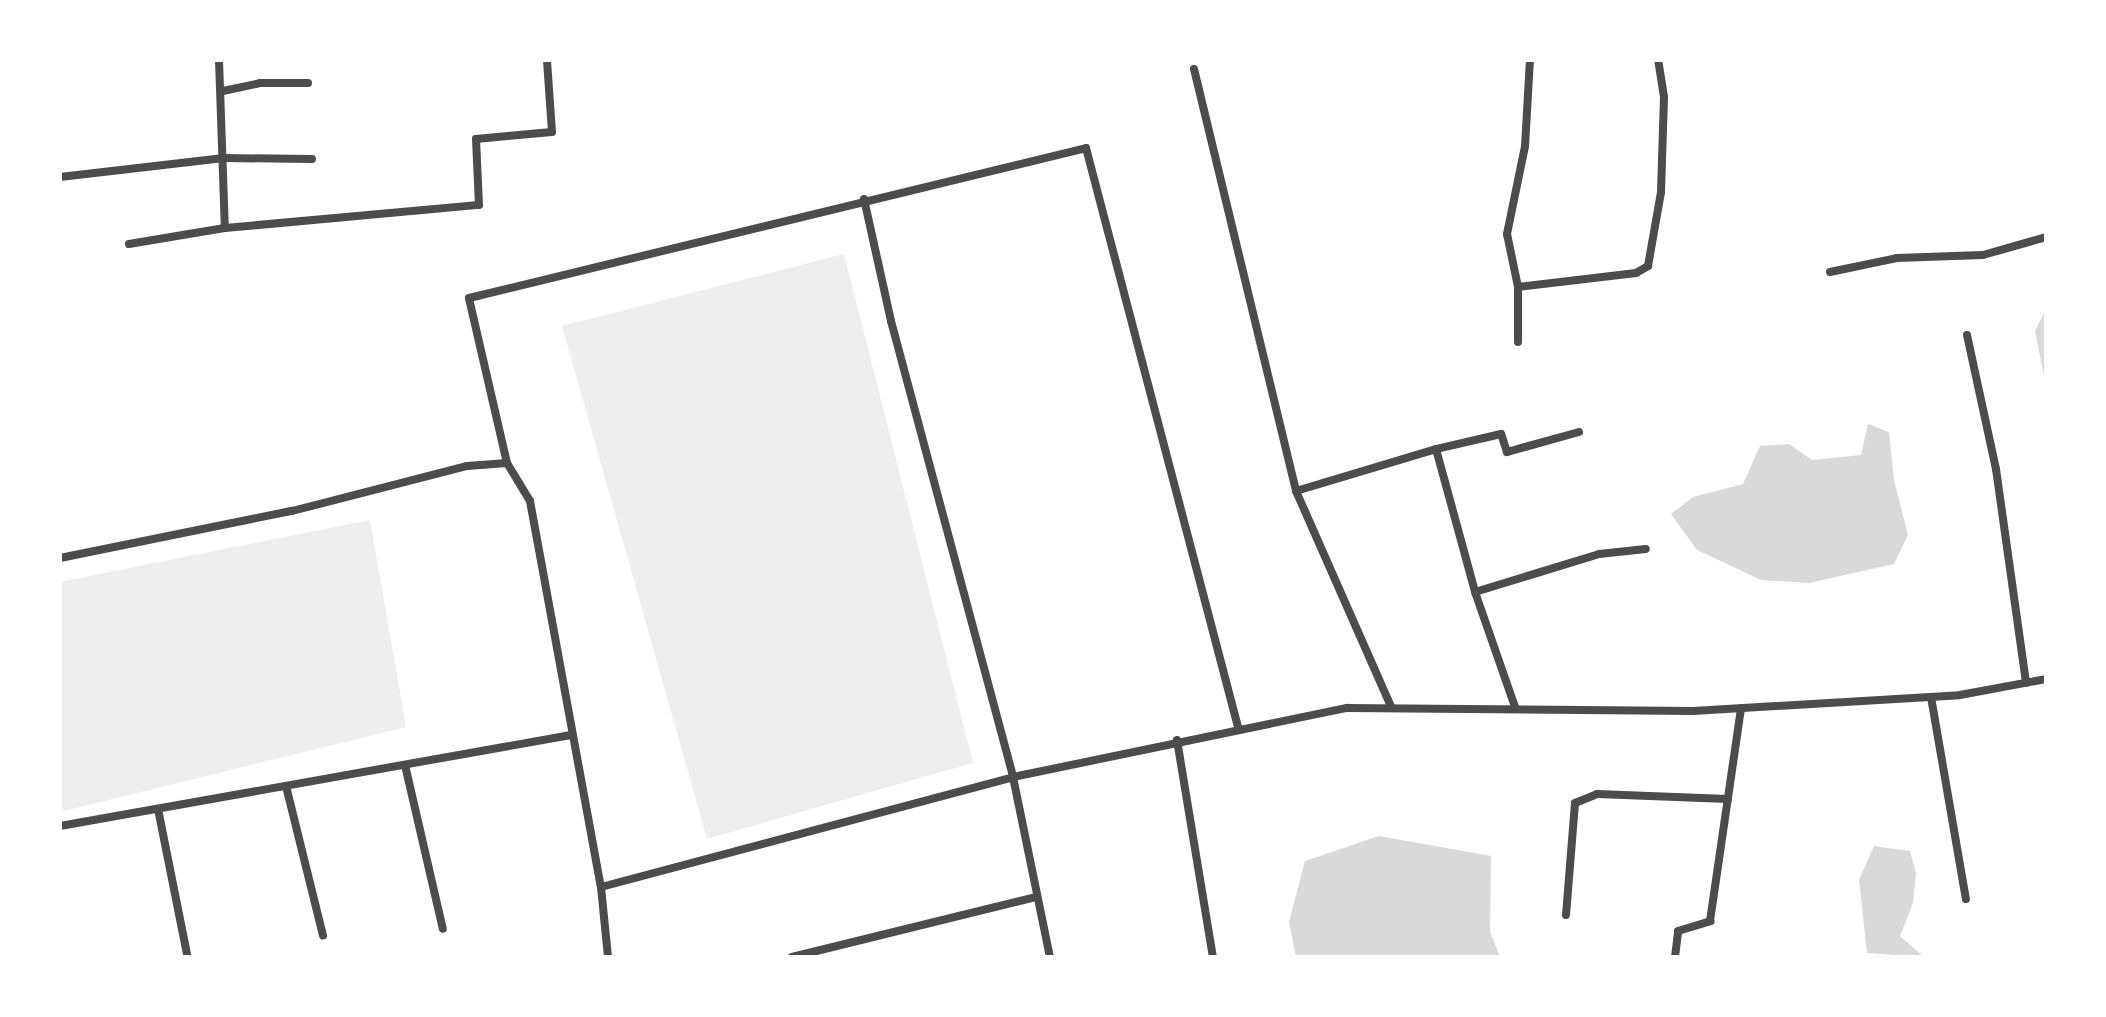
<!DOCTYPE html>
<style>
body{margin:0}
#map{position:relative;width:2106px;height:1017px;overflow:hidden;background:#fff;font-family:"PT Sans",sans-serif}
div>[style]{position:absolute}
.green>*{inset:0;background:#eee}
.water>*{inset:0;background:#d9d9d9}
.minor>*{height:8px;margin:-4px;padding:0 4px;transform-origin:4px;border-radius:4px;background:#4c4c4c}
span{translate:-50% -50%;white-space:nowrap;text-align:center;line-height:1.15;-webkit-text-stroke:7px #fff;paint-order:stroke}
.frame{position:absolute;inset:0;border:62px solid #fff;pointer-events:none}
</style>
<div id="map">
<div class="green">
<i style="clip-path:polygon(844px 254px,973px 763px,707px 839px,562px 326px)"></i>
<i style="clip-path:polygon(370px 520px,406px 727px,60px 812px,60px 582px)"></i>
</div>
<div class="water">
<i style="clip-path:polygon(2046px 309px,2046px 386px,2035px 331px)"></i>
<i style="clip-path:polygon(1868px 424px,1889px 432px,1894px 480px,1908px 535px,1894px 564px,1809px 583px,1761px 580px,1697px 550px,1671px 514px,1693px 497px,1743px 484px,1760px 446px,1789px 444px,1812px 460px,1861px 455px)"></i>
<i style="clip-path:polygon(1379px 836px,1491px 856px,1490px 932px,1500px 957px,1296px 957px,1289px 922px,1305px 861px)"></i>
<i style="clip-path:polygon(1874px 846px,1910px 851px,1916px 873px,1913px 903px,1900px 936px,1924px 957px,1867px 953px,1859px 880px)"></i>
</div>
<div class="minor">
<i style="left:219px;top:60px;width:168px;rotate:88deg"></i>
<i style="left:1194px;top:69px;width:434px;rotate:76.4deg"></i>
<i style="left:1296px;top:491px;width:235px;rotate:66.2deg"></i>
<i style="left:223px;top:91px;width:38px;rotate:-12deg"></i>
<i style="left:260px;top:83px;width:48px"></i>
<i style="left:60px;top:177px;width:165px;rotate:-6.6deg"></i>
<i style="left:224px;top:158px;width:88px;rotate:0.7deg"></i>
<i style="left:864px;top:199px;width:125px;rotate:77.5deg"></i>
<i style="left:891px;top:321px;width:472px;rotate:75deg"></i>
<i style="left:1013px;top:777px;width:184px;rotate:78.4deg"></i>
<i style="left:129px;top:244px;width:97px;rotate:-9.5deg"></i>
<i style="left:225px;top:228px;width:255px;rotate:-5.2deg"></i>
<i style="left:479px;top:205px;width:66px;rotate:-92.6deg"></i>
<i style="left:476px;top:139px;width:76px;rotate:-5.3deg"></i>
<i style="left:552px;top:132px;width:72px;rotate:-94deg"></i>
<i style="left:1830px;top:272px;width:68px;rotate:-11.8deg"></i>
<i style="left:1897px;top:258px;width:86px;rotate:-2deg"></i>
<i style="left:1983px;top:255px;width:66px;rotate:-15.9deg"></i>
<i style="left:1518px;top:287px;width:119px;rotate:-6.8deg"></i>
<i style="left:1636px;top:273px;width:14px;rotate:-30deg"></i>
<i style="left:1648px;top:266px;width:75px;rotate:-80deg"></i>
<i style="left:1661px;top:192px;width:95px;rotate:-88.2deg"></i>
<i style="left:1664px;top:97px;width:37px;rotate:-99deg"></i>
<i style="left:1967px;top:335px;width:137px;rotate:77.8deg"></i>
<i style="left:1996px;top:469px;width:216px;rotate:82deg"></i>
<i style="left:1518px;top:342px;width:55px;rotate:-90deg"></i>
<i style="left:1518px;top:287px;width:54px;rotate:-101.7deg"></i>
<i style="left:1507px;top:234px;width:90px;rotate:-78.4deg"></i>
<i style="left:1525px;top:146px;width:86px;rotate:-86.7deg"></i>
<i style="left:1579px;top:432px;width:75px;rotate:164.5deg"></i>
<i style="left:1507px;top:452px;width:19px;rotate:-108deg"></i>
<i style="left:1501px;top:434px;width:67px;rotate:167deg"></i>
<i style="left:1436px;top:449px;width:148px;rotate:74.7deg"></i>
<i style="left:1475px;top:592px;width:130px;rotate:-17deg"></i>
<i style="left:1599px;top:554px;width:47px;rotate:-6.1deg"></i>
<i style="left:507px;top:463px;width:169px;rotate:-103deg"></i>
<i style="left:469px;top:298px;width:635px;rotate:-13.66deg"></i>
<i style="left:1086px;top:148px;width:599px;rotate:75.29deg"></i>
<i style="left:1296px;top:491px;width:146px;rotate:-16.7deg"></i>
<i style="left:60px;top:558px;width:237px;rotate:-11.5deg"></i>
<i style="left:292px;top:511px;width:181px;rotate:-14.4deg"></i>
<i style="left:467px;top:466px;width:40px;rotate:-4.3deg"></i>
<i style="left:507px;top:463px;width:44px;rotate:58.8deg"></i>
<i style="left:530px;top:501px;width:392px;rotate:79.6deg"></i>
<i style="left:601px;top:887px;width:70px;rotate:84.3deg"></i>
<i style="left:1475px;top:592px;width:122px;rotate:70.8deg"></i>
<i style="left:1931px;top:697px;width:205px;rotate:80.2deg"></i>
<i style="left:1177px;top:740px;width:220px;rotate:80.6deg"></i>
<i style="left:405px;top:765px;width:168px;rotate:77deg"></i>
<i style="left:286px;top:786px;width:154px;rotate:76.1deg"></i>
<i style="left:158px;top:809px;width:148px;rotate:78.7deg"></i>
<i style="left:60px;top:826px;width:519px;rotate:-10.1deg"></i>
<i style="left:601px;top:887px;width:426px;rotate:-14.9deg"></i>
<i style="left:1013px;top:777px;width:341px;rotate:-11.7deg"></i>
<i style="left:1347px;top:708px;width:346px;rotate:0.5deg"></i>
<i style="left:1693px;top:711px;width:267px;rotate:-3.4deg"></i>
<i style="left:1960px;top:695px;width:87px;rotate:-10.5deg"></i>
<i style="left:1566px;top:915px;width:112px;rotate:-85.4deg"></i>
<i style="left:1575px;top:803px;width:24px;rotate:-22deg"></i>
<i style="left:1597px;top:794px;width:131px;rotate:2.2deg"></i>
<i style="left:792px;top:957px;width:251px;rotate:-13.8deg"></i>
<i style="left:1675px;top:957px;width:26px;rotate:-83deg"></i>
<i style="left:1678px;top:931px;width:34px;rotate:-17deg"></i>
<i style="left:1710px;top:921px;width:215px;rotate:-81.7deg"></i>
</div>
<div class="frame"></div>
</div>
